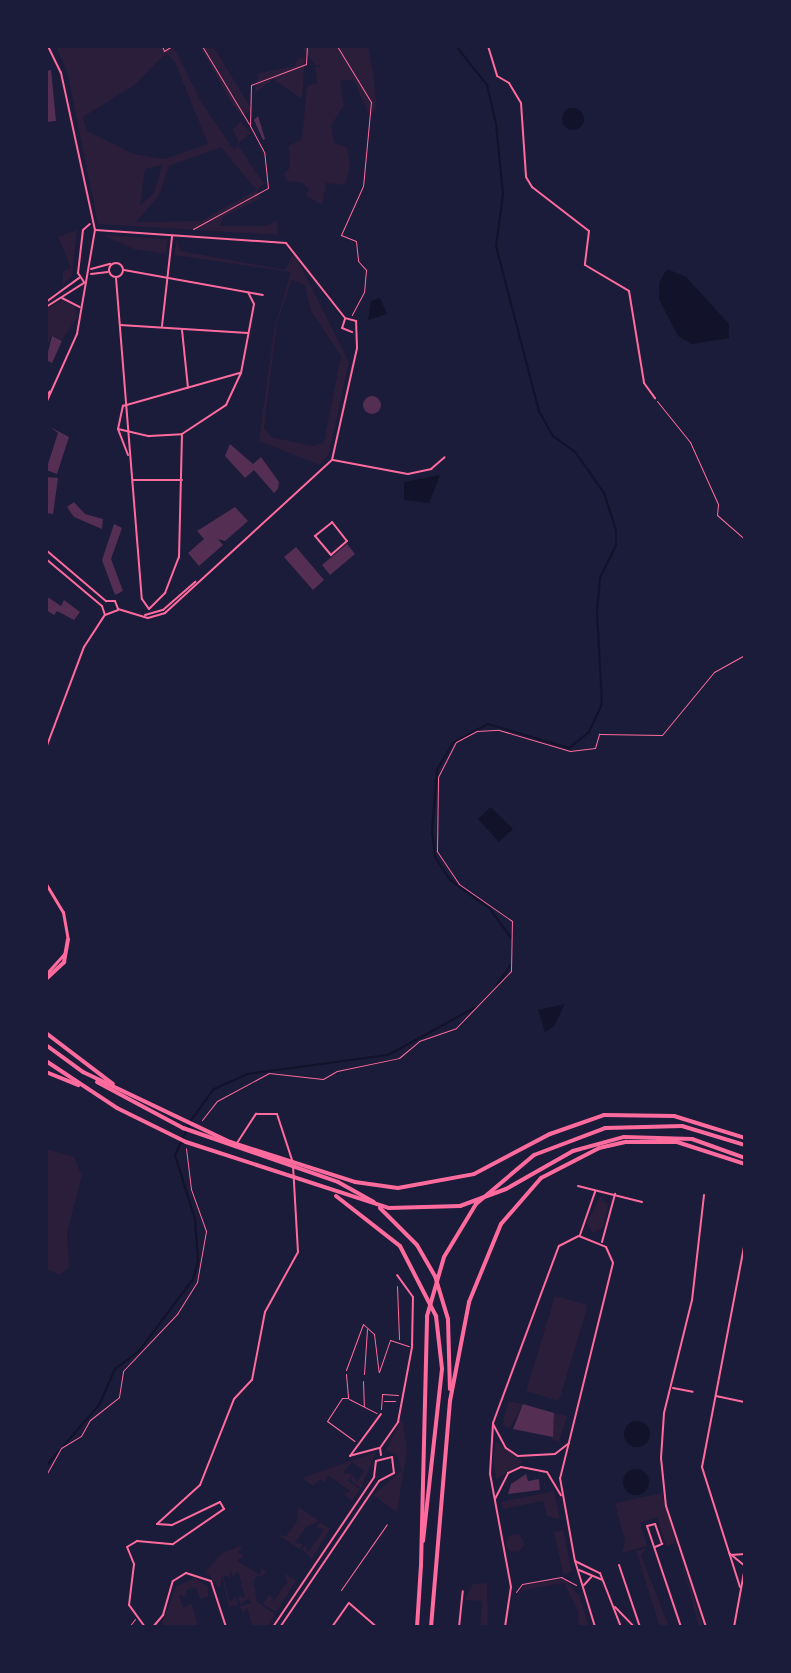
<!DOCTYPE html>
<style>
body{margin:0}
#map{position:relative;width:791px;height:1673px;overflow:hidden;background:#1b1b3a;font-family:Georgia,serif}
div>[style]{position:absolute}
.green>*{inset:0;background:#2a1e3b}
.round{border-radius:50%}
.water>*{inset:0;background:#12122b}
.stream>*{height:2px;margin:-1px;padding:0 1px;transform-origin:1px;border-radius:1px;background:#12122b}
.building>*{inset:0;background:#542f53}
.path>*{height:1px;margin:-0.5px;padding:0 0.5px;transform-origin:0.5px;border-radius:0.5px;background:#ff6b9d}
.service>*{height:1px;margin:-0.5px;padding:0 0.5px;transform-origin:0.5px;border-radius:0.5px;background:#ff6b9d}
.pedestrian>*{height:2px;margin:-1px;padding:0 1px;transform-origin:1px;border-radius:1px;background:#ff6b9d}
.minor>*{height:2px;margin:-1px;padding:0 1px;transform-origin:1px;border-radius:1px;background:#ff6b9d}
.minor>.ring{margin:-1px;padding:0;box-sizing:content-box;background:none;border:2px solid #ff6b9d;border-radius:50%}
.tertiary>*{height:3px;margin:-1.5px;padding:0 1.5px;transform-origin:1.5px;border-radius:1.5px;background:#ff6b9d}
.motorway>*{height:4px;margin:-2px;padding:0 2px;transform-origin:2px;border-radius:2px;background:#ff6b9d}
span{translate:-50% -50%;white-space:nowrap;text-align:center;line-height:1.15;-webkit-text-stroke:6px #1b1b3a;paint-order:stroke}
.frame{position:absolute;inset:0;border:48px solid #1b1b3a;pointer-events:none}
</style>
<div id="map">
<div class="green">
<i style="clip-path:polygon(evenodd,56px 46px,173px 46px,203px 105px,232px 147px,236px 149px,238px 140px,233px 130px,240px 121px,251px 133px,237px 144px,264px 184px,257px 190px,261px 198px,223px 217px,220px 226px,266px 226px,277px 221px,278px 235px,98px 224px,67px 71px,56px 46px,166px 53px,175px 62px,208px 144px,164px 159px,134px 154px,87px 131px,83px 117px,136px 84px,166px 53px,56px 46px,221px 147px,256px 190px,201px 221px,136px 222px,159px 196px,169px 166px,221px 147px,56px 46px,162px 165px,154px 193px,140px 206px,145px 169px,162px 165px)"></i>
<i style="clip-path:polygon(200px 46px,213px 46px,252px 110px,242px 116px,232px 104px)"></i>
<i style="clip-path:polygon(301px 46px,368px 46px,373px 74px,377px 106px,370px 117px,354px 80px,340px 81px,344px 105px,331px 126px,334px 143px,347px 147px,350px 166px,345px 185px,326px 183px,322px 205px,306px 196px,309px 189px,303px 183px,287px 181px,284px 173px,290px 168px,289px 146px,302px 139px,307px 86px,317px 83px,315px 67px,323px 65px,315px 65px)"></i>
<i style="clip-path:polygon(305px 57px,302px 99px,273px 79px,254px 94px,259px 73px,295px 66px,297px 59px)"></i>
<i style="clip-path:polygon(77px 230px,72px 276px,62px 286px,63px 271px,71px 268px,58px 237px)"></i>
<i style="clip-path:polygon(102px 235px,168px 239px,166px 254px,134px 249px)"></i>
<i style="clip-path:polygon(evenodd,177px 239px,181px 251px,285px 270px,293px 254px,296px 257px,349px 362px,329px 453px,320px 465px,259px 441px,274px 330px,291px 272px,174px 255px,177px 239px,292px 280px,305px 285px,310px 309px,341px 356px,324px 443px,312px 446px,271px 437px,264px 428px,277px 323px,292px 280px)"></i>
<i style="clip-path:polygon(62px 300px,75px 307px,78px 317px,62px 340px,52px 335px,46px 347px,46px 310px)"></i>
<i style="clip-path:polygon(46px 1149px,74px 1157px,82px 1176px,67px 1232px,69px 1267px,60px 1275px,46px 1269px)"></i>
<i style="clip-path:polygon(600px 1196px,608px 1205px,603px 1227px,593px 1233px,587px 1223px)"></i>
<i style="clip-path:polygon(555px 1296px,588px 1305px,559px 1401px,526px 1391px)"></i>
<i style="clip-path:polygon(509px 1401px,523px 1404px,510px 1428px,502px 1425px)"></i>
<i style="clip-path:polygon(554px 1413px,567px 1416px,559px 1442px,552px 1440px)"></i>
<i style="clip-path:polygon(402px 1418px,407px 1450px,397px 1512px,373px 1495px,401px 1471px,398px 1456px,386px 1450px)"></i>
<i style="clip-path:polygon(496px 1441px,523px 1462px,496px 1480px,493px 1458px)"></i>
<i style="clip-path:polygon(376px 1452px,361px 1488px,350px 1480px,353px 1475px,357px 1482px,364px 1471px,352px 1462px,343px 1473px,352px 1474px,348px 1481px,360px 1489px,352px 1501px,344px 1495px,350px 1491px,328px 1475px,326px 1483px,320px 1479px,313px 1486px,302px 1478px)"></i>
<i style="clip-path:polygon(554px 1491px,560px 1519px,547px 1516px,543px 1501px,503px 1509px,501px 1502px)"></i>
<i style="clip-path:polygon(662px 1493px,676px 1543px,666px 1546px,657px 1517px,640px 1523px,647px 1546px,622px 1553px,625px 1541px,615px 1503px)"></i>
<i style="clip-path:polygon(298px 1507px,319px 1521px,306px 1527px,295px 1543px,303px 1544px,300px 1549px,278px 1535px,286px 1536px,297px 1521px)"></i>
<i style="clip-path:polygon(320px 1522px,330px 1529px,312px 1559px,302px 1549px,305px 1545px,308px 1552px,321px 1534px,323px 1529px,316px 1528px)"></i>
<i style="clip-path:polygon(563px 1530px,572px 1572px,563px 1574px,554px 1532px)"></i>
<i class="round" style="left:506px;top:1534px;width:18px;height:18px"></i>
<i style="clip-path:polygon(243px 1545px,238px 1552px,244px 1556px,237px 1561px,260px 1575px,261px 1568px,267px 1573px,254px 1578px,254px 1584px,257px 1602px,275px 1614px,268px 1627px,253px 1627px,247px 1608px,243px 1613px,240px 1606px,252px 1603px,248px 1599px,240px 1604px,238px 1596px,245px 1598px,238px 1571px,233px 1577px,229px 1569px,231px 1578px,223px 1575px,230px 1602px,236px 1597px,238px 1605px,229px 1607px,222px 1575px,220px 1589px,206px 1571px,222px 1553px)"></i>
<i style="clip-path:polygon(677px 1545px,703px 1627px,699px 1627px)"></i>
<i style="clip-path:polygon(647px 1548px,641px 1555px,669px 1627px,660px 1627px,636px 1551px)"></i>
<i style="clip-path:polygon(284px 1573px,296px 1581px,276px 1612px,263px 1604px,270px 1594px,274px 1601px,287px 1582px)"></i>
<i style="clip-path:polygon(195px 1578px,208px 1586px,208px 1597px,200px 1599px,196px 1587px,186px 1590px,187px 1597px,179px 1595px,183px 1608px,192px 1604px,198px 1627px,161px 1627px,176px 1586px)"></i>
<i style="clip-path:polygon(565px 1579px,579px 1596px,589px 1627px,579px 1627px,578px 1611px,564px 1583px,523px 1590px,512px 1609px,524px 1585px)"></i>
<i style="clip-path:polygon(487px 1583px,488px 1627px,480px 1627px,482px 1601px,465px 1600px,473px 1584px)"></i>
</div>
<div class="water">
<i class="round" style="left:562px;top:108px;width:22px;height:22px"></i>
<i style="clip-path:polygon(667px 269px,686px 277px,729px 324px,729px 338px,692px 344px,678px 336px,659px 299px,659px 283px)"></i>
<i style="clip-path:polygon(380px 298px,387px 314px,368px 320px,371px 301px)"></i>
<i style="clip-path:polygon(440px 475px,429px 503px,404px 500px,404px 482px)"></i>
<i style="clip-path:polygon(491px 807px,513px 829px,499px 842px,478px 819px)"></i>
<i style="clip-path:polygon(565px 1004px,554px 1026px,545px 1032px,538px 1010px)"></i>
<i class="round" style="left:624px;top:1421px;width:26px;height:26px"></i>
<i class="round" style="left:623px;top:1469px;width:26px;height:26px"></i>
</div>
<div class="stream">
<i style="left:456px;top:46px;width:50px;rotate:51.5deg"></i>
<i style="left:487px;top:85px;width:39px;rotate:77deg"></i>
<i style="left:496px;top:123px;width:72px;rotate:84.4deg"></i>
<i style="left:503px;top:195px;width:51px;rotate:97.8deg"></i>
<i style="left:496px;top:246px;width:171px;rotate:75.4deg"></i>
<i style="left:539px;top:411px;width:29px;rotate:61deg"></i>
<i style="left:553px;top:436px;width:29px;rotate:36deg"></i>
<i style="left:576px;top:453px;width:49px;rotate:55deg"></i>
<i style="left:604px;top:493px;width:39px;rotate:72deg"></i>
<i style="left:616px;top:530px;width:15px;rotate:90deg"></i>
<i style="left:616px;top:545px;width:37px;rotate:116deg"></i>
<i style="left:600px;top:578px;width:34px;rotate:95deg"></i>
<i style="left:597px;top:612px;width:92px;rotate:86.9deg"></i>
<i style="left:602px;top:704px;width:31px;rotate:115deg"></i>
<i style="left:589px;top:732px;width:26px;rotate:141deg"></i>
<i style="left:569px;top:748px;width:84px;rotate:-163.5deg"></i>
<i style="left:488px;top:724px;width:40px;rotate:152deg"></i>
<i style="left:453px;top:743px;width:31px;rotate:121deg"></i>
<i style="left:437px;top:770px;width:61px;rotate:94.7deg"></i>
<i style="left:432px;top:831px;width:26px;rotate:83deg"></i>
<i style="left:435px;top:857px;width:27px;rotate:57deg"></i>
<i style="left:450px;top:880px;width:49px;rotate:35.9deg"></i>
<i style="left:490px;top:909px;width:36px;rotate:54deg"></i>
<i style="left:497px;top:985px;width:25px;rotate:-56deg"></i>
<i style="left:46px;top:1466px;width:81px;rotate:-49deg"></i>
<i style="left:99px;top:1405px;width:39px;rotate:-66deg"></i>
<i style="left:115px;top:1369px;width:30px;rotate:-37deg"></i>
<i style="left:139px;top:1351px;width:90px;rotate:-53.1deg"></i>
<i style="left:193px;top:1279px;width:19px;rotate:-74deg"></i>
<i style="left:198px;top:1261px;width:42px;rotate:-94.1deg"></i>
<i style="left:195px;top:1219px;width:67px;rotate:-107.4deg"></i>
<i style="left:175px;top:1155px;width:40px;rotate:-65deg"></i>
<i style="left:192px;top:1119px;width:37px;rotate:-54deg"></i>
<i style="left:214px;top:1089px;width:36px;rotate:-24deg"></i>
<i style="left:247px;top:1074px;width:142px;rotate:-7.7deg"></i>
<i style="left:388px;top:1055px;width:100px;rotate:-28.6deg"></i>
</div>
<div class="building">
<i style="clip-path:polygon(51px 70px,56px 121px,46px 122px,46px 71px)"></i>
<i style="clip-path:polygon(258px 116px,265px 139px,263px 140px,254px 120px)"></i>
<i style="clip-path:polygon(52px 336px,62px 341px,52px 363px,46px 360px)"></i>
<i class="round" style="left:363px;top:396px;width:18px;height:18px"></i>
<i style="clip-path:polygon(50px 427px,69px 437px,57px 474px,46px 470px,58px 433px)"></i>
<i style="clip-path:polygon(230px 444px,253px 464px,261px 457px,279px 482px,278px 489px,274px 493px,254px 470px,245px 478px,225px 456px)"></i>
<i style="clip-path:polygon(47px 477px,58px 478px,53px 514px,46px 513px)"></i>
<i style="clip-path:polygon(74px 502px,85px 514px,103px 519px,102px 529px,74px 517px,67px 507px)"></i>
<i style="clip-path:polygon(235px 507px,248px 521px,225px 541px,218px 539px,223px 545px,199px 566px,188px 553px,204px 539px,197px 531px)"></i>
<i style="clip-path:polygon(114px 524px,122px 528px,111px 559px,123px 591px,115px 595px,102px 560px)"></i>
<i style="clip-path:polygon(347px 544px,355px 554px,330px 575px,322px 565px)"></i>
<i style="clip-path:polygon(296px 547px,324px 580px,313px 590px,284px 557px)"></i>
<i style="clip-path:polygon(46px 596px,61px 606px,64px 600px,80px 612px,74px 620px,57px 611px,54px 615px,46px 610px)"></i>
<i style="clip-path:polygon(523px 1404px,554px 1413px,553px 1437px,513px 1429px)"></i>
<i style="clip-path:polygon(526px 1474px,528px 1481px,539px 1479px,540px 1490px,508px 1494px,511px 1484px)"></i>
</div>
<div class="path">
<i style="left:162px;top:46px;width:5px;rotate:68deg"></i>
<i style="left:164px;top:51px;width:9px;rotate:-32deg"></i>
<i style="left:202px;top:46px;width:91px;rotate:58.9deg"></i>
<i style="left:337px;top:46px;width:66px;rotate:58.7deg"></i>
<i style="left:371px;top:102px;width:84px;rotate:95.4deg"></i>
<i style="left:363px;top:186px;width:54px;rotate:114.2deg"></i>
<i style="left:341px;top:235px;width:16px;rotate:22deg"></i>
<i style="left:356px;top:241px;width:20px;rotate:84deg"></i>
<i style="left:358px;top:261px;width:12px;rotate:48deg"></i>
<i style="left:366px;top:270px;width:22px;rotate:95deg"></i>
<i style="left:364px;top:292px;width:26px;rotate:118deg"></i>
<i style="left:193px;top:229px;width:85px;rotate:-28.7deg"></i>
<i style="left:268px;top:188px;width:36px;rotate:-96deg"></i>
<i style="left:264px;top:152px;width:30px;rotate:-118deg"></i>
<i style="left:250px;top:126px;width:41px;rotate:-88.6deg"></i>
<i style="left:251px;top:85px;width:59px;rotate:-20.9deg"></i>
<i style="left:306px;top:64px;width:18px;rotate:-87deg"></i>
<i style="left:657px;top:401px;width:53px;rotate:51.2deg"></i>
<i style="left:690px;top:442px;width:68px;rotate:65.7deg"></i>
<i style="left:718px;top:504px;width:11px;rotate:95deg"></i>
<i style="left:717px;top:515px;width:37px;rotate:41deg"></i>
<i style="left:202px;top:1120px;width:24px;rotate:-52deg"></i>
<i style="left:217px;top:1101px;width:59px;rotate:-28.3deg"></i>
<i style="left:269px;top:1073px;width:54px;rotate:6.3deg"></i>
<i style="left:323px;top:1079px;width:16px;rotate:-30deg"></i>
<i style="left:337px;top:1071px;width:63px;rotate:-11.8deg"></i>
<i style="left:399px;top:1058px;width:26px;rotate:-40deg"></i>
<i style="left:419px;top:1041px;width:39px;rotate:-19deg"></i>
<i style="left:456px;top:1028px;width:79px;rotate:-46deg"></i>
<i style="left:511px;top:971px;width:50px;rotate:-88.9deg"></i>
<i style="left:512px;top:921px;width:65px;rotate:-145.1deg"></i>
<i style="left:459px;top:884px;width:40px;rotate:-124deg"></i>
<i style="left:437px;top:851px;width:74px;rotate:-89.2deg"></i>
<i style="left:438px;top:777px;width:39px;rotate:-63deg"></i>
<i style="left:456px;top:742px;width:24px;rotate:-28deg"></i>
<i style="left:477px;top:731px;width:22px;rotate:-3deg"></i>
<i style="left:499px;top:730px;width:74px;rotate:16.5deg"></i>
<i style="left:570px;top:751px;width:25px;rotate:-7deg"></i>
<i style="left:595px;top:748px;width:15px;rotate:-74deg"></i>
<i style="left:599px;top:734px;width:63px;rotate:0.9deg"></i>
<i style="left:662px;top:735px;width:82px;rotate:-50.5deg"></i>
<i style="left:714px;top:672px;width:35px;rotate:-29deg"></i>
<i style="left:397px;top:1286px;width:53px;rotate:87.8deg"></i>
<i style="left:346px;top:1374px;width:24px;rotate:85deg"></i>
<i style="left:348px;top:1398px;width:6px;rotate:180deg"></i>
<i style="left:342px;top:1398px;width:27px;rotate:123deg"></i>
<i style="left:327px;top:1421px;width:34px;rotate:36deg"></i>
<i style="left:363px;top:1381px;width:25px;rotate:88deg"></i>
<i style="left:349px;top:1399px;width:31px;rotate:27deg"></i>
<i style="left:384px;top:1401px;width:11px"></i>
<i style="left:381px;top:1409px;width:15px;rotate:-86deg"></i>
<i style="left:382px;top:1394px;width:16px;rotate:4deg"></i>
<i style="left:46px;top:1475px;width:31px;rotate:-61deg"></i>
<i style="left:61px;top:1448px;width:23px;rotate:-31deg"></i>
<i style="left:81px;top:1436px;width:18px;rotate:-61deg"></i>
<i style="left:90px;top:1420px;width:37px;rotate:-38deg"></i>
<i style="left:119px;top:1397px;width:26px;rotate:-81deg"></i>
<i style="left:123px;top:1371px;width:79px;rotate:-46.5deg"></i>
<i style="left:177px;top:1314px;width:38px;rotate:-58deg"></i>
<i style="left:197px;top:1282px;width:52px;rotate:-80deg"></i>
<i style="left:206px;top:1231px;width:45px;rotate:-109.7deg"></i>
<i style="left:191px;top:1189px;width:41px;rotate:-97deg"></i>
<i style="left:516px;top:1592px;width:10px;rotate:-53deg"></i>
<i style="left:522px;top:1584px;width:40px;rotate:-10deg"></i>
<i style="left:561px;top:1577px;width:17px;rotate:28deg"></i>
<i style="left:129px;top:1627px;width:10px;rotate:-53deg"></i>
</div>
<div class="service">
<i style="left:745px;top:461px;width:5px;rotate:90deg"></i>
<i style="left:346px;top:1370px;width:49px;rotate:-69.7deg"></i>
<i style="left:363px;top:1324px;width:15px;rotate:42deg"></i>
<i style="left:374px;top:1334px;width:38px;rotate:83deg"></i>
<i style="left:379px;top:1372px;width:34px;rotate:-71deg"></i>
<i style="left:390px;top:1340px;width:20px;rotate:18deg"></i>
<i style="left:364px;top:1374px;width:45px;rotate:-86.2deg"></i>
<i style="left:341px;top:1590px;width:80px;rotate:-55.1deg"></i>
</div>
<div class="pedestrian">
<i style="left:332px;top:522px;width:24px;rotate:52deg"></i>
<i style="left:347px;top:541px;width:21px;rotate:139deg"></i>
<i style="left:331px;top:555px;width:25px;rotate:-130deg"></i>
<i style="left:315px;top:536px;width:22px;rotate:-39deg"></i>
</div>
<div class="minor">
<i style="left:488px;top:46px;width:31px;rotate:73deg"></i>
<i style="left:497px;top:76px;width:14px;rotate:30deg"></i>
<i style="left:509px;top:83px;width:23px;rotate:59deg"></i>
<i style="left:521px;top:103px;width:74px;rotate:86.1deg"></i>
<i style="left:526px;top:177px;width:12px;rotate:59deg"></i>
<i style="left:532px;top:187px;width:72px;rotate:37.7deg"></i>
<i style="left:589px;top:231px;width:34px;rotate:97deg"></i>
<i style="left:585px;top:265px;width:51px;rotate:30.6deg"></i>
<i style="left:629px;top:291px;width:93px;rotate:80.7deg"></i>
<i style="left:644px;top:383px;width:19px;rotate:54deg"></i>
<i class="ring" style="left:109px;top:263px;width:12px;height:12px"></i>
<i style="left:91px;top:269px;width:20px;rotate:-15deg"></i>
<i style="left:124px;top:270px;width:141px;rotate:10.2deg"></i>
<i style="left:91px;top:274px;width:17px;rotate:-7deg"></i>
<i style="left:116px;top:278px;width:322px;rotate:85.4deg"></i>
<i style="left:142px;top:599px;width:12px;rotate:55deg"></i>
<i style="left:149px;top:609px;width:23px;rotate:-45deg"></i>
<i style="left:165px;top:593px;width:39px;rotate:-69deg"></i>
<i style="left:179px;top:557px;width:123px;rotate:-88.6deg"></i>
<i style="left:84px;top:282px;width:11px;rotate:-124deg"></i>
<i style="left:78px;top:273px;width:43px;rotate:-83.4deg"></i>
<i style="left:83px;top:230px;width:9px;rotate:-41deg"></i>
<i style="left:62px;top:298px;width:20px;rotate:27deg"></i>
<i style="left:46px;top:302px;width:41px;rotate:-36deg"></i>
<i style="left:46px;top:307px;width:45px;rotate:-32.3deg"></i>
<i style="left:345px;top:319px;width:9px;rotate:108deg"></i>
<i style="left:342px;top:328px;width:11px;rotate:22deg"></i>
<i style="left:120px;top:325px;width:128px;rotate:3.6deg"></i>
<i style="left:162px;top:326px;width:90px;rotate:-83.6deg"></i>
<i style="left:182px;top:330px;width:58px;rotate:84.1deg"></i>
<i style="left:46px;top:397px;width:7px;rotate:-56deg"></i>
<i style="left:46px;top:403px;width:76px;rotate:-65.8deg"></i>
<i style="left:77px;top:334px;width:106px;rotate:-80.2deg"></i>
<i style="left:95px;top:230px;width:161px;rotate:-102.2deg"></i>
<i style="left:61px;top:73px;width:30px;rotate:-116deg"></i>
<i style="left:118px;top:429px;width:32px;rotate:13deg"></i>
<i style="left:149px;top:436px;width:33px;rotate:-3deg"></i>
<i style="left:182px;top:434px;width:53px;rotate:-33.4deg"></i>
<i style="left:226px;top:405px;width:35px;rotate:-65deg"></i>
<i style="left:241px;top:373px;width:70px;rotate:-79.3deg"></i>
<i style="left:254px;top:304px;width:13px;rotate:-117deg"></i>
<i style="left:128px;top:455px;width:28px;rotate:-111deg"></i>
<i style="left:118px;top:429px;width:24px;rotate:-78deg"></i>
<i style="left:123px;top:406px;width:122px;rotate:-15.8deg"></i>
<i style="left:333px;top:460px;width:76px;rotate:10.6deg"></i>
<i style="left:408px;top:474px;width:24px;rotate:-12deg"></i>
<i style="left:431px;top:469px;width:18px;rotate:-41deg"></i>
<i style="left:133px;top:480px;width:49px"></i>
<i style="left:46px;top:550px;width:79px;rotate:40.4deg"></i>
<i style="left:106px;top:601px;width:9px"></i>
<i style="left:115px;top:601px;width:9px;rotate:69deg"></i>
<i style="left:118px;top:609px;width:31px;rotate:17deg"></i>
<i style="left:148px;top:618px;width:18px;rotate:-16deg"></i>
<i style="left:165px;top:613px;width:226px;rotate:-42.5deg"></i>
<i style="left:332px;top:460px;width:115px;rotate:-77.4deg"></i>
<i style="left:357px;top:348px;width:27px;rotate:-92deg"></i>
<i style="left:356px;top:321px;width:11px;rotate:-165deg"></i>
<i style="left:345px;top:318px;width:95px;rotate:-128.2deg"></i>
<i style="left:286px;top:243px;width:191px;rotate:-176.1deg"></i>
<i style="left:46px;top:559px;width:73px;rotate:40deg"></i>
<i style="left:102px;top:606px;width:9px;rotate:72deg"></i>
<i style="left:145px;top:615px;width:19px;rotate:-16deg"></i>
<i style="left:163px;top:610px;width:43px;rotate:-41.2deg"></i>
<i style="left:46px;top:748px;width:108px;rotate:-69.4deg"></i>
<i style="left:84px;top:647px;width:38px;rotate:-57deg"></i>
<i style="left:105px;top:615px;width:14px;rotate:-21deg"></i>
<i style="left:237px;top:1143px;width:35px;rotate:-57deg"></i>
<i style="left:256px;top:1114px;width:21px"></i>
<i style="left:277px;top:1114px;width:48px;rotate:71.9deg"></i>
<i style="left:578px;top:1186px;width:66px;rotate:14deg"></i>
<i style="left:704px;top:1195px;width:106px;rotate:96.5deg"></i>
<i style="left:692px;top:1300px;width:116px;rotate:103.9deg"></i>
<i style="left:664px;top:1413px;width:45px;rotate:93.8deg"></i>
<i style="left:661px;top:1458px;width:48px;rotate:84.1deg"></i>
<i style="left:666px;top:1506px;width:127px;rotate:71.7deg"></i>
<i style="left:580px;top:1235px;width:46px;rotate:-70.8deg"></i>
<i style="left:602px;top:1242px;width:50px;rotate:-74.8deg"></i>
<i style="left:673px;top:1388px;width:20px;rotate:11deg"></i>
<i style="left:716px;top:1396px;width:30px;rotate:12deg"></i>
<i style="left:493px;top:1424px;width:27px;rotate:62deg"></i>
<i style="left:506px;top:1448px;width:14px;rotate:34deg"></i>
<i style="left:518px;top:1456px;width:37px;rotate:-3deg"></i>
<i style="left:555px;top:1454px;width:18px;rotate:-38deg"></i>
<i style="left:379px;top:1448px;width:30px;rotate:165deg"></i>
<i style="left:350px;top:1456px;width:52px;rotate:-53.6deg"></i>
<i style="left:381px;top:1455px;width:7px;rotate:-98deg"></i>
<i style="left:380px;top:1448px;width:32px;rotate:-55deg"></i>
<i style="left:398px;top:1422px;width:76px;rotate:-79.4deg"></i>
<i style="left:412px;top:1347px;width:50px;rotate:-88.9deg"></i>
<i style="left:413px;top:1297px;width:27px;rotate:-126deg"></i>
<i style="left:495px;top:1499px;width:29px;rotate:-63deg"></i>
<i style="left:508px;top:1473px;width:14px;rotate:-25deg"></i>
<i style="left:521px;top:1467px;width:26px;rotate:11deg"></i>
<i style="left:547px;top:1472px;width:27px;rotate:59deg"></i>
<i style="left:655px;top:1547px;width:8px;rotate:-23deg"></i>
<i style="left:662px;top:1544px;width:21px;rotate:-109deg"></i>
<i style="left:655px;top:1524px;width:8px;rotate:166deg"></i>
<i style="left:647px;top:1526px;width:107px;rotate:71.4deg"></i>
<i style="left:729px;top:1553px;width:21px;rotate:39deg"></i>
<i style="left:731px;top:1555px;width:14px;rotate:-4deg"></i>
<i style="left:575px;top:1561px;width:28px;rotate:26deg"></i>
<i style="left:600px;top:1573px;width:58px;rotate:68.7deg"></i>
<i style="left:619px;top:1565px;width:65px;rotate:71.3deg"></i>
<i style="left:579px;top:1570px;width:25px;rotate:23deg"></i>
<i style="left:584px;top:1585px;width:12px;rotate:-48deg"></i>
<i style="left:740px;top:1587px;width:126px;rotate:-107.6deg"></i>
<i style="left:702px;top:1467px;width:229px;rotate:-79.2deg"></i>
<i style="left:615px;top:1607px;width:28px;rotate:46deg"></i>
<i style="left:145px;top:1627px;width:27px;rotate:-126deg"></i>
<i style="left:129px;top:1605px;width:41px;rotate:-83deg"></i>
<i style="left:134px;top:1564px;width:18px;rotate:-112deg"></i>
<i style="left:127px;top:1547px;width:12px;rotate:-31deg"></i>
<i style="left:137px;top:1541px;width:36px;rotate:5deg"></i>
<i style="left:173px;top:1544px;width:62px;rotate:-34.5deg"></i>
<i style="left:224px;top:1509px;width:8px;rotate:-120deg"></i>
<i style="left:220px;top:1502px;width:53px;rotate:154.4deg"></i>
<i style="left:172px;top:1525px;width:15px;rotate:-176deg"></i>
<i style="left:157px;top:1524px;width:58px;rotate:-42.2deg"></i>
<i style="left:200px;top:1485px;width:92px;rotate:-68.4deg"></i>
<i style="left:234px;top:1399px;width:26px;rotate:-47deg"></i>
<i style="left:252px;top:1380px;width:69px;rotate:-79.2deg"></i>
<i style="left:265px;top:1312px;width:68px;rotate:-61.2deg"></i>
<i style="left:298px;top:1252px;width:86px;rotate:-93.3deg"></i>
<i style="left:153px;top:1627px;width:16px;rotate:-50deg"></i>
<i style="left:163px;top:1615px;width:35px;rotate:-74deg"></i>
<i style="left:173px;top:1581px;width:15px;rotate:-32deg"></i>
<i style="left:186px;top:1573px;width:26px;rotate:18deg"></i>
<i style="left:211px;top:1581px;width:48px;rotate:71.9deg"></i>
<i style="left:273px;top:1627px;width:181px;rotate:-56deg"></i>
<i style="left:374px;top:1477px;width:16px;rotate:-83deg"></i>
<i style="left:376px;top:1461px;width:16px;rotate:-14deg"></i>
<i style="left:392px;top:1457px;width:16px;rotate:83deg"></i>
<i style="left:394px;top:1473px;width:17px;rotate:152deg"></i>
<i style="left:379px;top:1481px;width:176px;rotate:124.1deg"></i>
<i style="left:332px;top:1627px;width:29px;rotate:-55deg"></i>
<i style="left:349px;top:1603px;width:37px;rotate:41deg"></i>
<i style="left:459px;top:1627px;width:36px;rotate:-84deg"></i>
<i style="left:505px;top:1627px;width:40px;rotate:-81.5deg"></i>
<i style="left:511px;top:1587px;width:115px;rotate:-100.5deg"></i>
<i style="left:490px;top:1474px;width:51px;rotate:-86.6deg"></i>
<i style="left:493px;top:1423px;width:189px;rotate:-69.6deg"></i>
<i style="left:559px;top:1246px;width:22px;rotate:-27deg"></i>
<i style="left:579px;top:1236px;width:29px;rotate:22deg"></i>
<i style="left:606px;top:1247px;width:17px;rotate:66deg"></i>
<i style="left:613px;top:1263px;width:221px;rotate:103.8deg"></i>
<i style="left:560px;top:1478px;width:84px;rotate:79.8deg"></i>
<i style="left:575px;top:1561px;width:69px;rotate:73.1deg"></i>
<i style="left:734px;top:1627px;width:61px;rotate:-79.6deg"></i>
</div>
<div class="tertiary">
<i style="left:46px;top:884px;width:33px;rotate:59deg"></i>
<i style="left:63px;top:912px;width:27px;rotate:80deg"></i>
<i style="left:46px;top:974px;width:27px;rotate:-48deg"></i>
</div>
<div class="motorway">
<i style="left:46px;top:979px;width:25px;rotate:-43deg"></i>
<i style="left:64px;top:962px;width:23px;rotate:-80deg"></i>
<i style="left:46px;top:1033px;width:84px;rotate:37.3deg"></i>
<i style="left:46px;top:1045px;width:46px;rotate:36.1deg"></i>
<i style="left:46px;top:1061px;width:85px;rotate:33.5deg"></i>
<i style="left:117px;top:1108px;width:77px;rotate:26.2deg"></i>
<i style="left:186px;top:1142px;width:213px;rotate:18deg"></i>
<i style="left:389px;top:1208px;width:71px;rotate:-1.6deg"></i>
<i style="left:460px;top:1206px;width:49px;rotate:-20.3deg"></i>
<i style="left:506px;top:1189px;width:77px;rotate:-29.6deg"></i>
<i style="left:573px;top:1151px;width:53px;rotate:-15.4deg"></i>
<i style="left:624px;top:1137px;width:68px;rotate:1.7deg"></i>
<i style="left:692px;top:1139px;width:56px;rotate:19.7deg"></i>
<i style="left:46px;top:1072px;width:35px;rotate:22deg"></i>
<i style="left:83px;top:1072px;width:163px;rotate:25.5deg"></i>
<i style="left:230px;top:1142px;width:131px;rotate:17.7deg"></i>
<i style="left:355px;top:1182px;width:43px;rotate:7.9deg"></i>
<i style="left:398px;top:1188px;width:77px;rotate:-10.4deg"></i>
<i style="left:474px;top:1174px;width:86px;rotate:-27.8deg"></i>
<i style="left:550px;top:1134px;width:57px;rotate:-19.4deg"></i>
<i style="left:604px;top:1115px;width:70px;rotate:0.8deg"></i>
<i style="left:674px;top:1116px;width:74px;rotate:17.2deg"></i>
<i style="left:97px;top:1082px;width:98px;rotate:28.1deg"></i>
<i style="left:183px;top:1128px;width:164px;rotate:19.2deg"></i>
<i style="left:338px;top:1182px;width:41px;rotate:29.1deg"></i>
<i style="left:336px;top:1196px;width:81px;rotate:38deg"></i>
<i style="left:400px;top:1246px;width:79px;rotate:62.8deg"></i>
<i style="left:436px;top:1316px;width:53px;rotate:83.5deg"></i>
<i style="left:442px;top:1369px;width:173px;rotate:96.3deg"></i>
<i style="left:380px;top:1208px;width:52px;rotate:45deg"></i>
<i style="left:417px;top:1245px;width:36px;rotate:60deg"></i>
<i style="left:435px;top:1276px;width:45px;rotate:73.2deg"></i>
<i style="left:448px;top:1319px;width:70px;rotate:88.4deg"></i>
<i style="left:421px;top:1566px;width:250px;rotate:-88.6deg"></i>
<i style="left:427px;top:1316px;width:61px;rotate:-73.9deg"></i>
<i style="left:444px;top:1257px;width:62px;rotate:-58.9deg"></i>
<i style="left:476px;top:1204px;width:76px;rotate:-40.2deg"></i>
<i style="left:534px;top:1155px;width:76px;rotate:-20.8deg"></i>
<i style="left:605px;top:1128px;width:77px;rotate:-1.5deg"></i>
<i style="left:682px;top:1126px;width:66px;rotate:16.8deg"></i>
<i style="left:417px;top:1627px;width:62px;rotate:-86.3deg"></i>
<i style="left:431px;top:1627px;width:227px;rotate:-85.2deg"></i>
<i style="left:450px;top:1401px;width:101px;rotate:-79.1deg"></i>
<i style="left:469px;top:1302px;width:84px;rotate:-67.7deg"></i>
<i style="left:501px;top:1224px;width:61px;rotate:-49deg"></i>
<i style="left:541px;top:1178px;width:65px;rotate:-27.3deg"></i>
<i style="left:599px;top:1148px;width:28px;rotate:-13deg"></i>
<i style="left:626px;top:1142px;width:51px"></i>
<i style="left:677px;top:1142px;width:71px;rotate:17.9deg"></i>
</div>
<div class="frame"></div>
</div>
